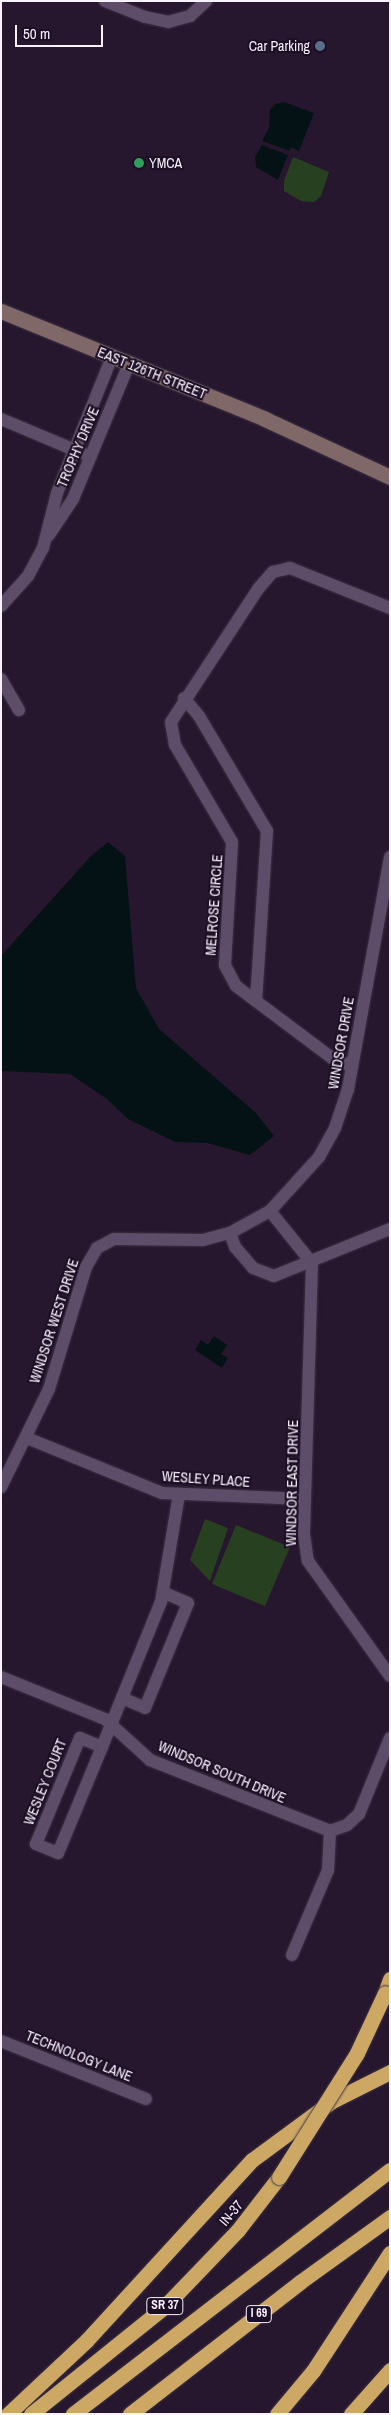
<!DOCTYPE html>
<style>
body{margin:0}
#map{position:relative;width:391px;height:2415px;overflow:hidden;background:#26172e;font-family:"Archivo Narrow",sans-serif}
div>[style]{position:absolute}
.green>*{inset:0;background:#274120}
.water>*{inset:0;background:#051215}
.roads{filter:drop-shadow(0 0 1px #3e3344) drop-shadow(0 0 1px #3e3344)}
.minor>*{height:12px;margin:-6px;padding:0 6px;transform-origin:6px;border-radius:6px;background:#5e4d68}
.secondary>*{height:15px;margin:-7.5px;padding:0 7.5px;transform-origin:7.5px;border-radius:7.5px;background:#7f6867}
.motorway>*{height:15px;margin:-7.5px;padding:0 7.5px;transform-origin:7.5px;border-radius:7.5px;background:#cda865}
.bridges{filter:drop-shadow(0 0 1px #3e3344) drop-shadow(0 0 1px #3e3344)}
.motorway-bridge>*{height:15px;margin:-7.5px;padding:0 7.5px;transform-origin:7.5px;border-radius:7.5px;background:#cda865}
.dots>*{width:14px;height:14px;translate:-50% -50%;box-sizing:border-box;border:2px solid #1c0e24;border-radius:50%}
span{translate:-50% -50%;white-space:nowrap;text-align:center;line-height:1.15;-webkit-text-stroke:4px #1c0e24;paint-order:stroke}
.shield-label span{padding:1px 4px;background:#1c0e24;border:1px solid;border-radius:4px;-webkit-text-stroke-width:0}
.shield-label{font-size:12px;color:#f9f1fe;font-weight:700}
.poi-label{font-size:14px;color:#f9f1fe}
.right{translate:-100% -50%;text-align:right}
.left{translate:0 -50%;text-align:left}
.street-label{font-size:14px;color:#f9f1fe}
.frame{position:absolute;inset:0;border:2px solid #f9f1fe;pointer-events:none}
.scale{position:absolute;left:15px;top:25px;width:88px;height:22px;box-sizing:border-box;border:2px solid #f9f1fe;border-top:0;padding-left:6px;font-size:15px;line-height:18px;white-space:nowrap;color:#f9f1fe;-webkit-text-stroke:4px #1c0e24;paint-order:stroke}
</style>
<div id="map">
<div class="green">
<i style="clip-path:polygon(293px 157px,329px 172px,321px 196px,314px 202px,301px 201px,284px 191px,284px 181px)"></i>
<i style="clip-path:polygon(205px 1519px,228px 1528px,210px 1581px,190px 1560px)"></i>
<i style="clip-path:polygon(236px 1525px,290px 1547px,265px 1606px,212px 1584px)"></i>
</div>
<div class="water">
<i style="clip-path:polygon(284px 102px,314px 113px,299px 151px,291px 147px,290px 151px,262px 141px,269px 128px,270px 110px,275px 104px)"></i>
<i style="clip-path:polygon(262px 145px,288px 155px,278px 180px,256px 167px,255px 157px)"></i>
<i style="clip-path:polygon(108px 842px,125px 856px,136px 988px,159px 1029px,256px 1113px,274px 1136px,250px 1155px,207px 1143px,175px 1142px,128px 1119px,107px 1099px,70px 1074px,1px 1071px,1px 956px,91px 856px)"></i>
<i style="clip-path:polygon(214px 1336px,227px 1345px,221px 1354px,228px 1358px,222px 1368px,195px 1350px,201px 1340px,208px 1345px)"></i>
</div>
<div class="roads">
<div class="minor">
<i style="left:105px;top:1px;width:43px;rotate:21.8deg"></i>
<i style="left:145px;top:17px;width:24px;rotate:12deg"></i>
<i style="left:168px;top:22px;width:23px;rotate:-15deg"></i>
<i style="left:190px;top:16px;width:22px;rotate:-43deg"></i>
<i style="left:1px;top:419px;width:88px;rotate:22.8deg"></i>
<i style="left:49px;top:535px;width:43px;rotate:-56.3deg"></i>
<i style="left:73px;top:499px;width:146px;rotate:-67.5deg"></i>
<i style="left:1px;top:606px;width:40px;rotate:-48deg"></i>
<i style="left:28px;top:576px;width:32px;rotate:-62deg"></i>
<i style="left:43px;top:548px;width:57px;rotate:-75.7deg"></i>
<i style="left:57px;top:493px;width:147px;rotate:-68deg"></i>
<i style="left:1px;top:679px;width:36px;rotate:60deg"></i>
<i style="left:184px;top:698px;width:23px;rotate:50deg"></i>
<i style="left:199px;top:716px;width:134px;rotate:59.4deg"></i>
<i style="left:267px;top:831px;width:170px;rotate:93.7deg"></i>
<i style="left:256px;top:1001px;width:95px;rotate:36.9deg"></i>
<i style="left:332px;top:1058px;width:22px;rotate:22deg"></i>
<i style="left:256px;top:1001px;width:25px;rotate:-143deg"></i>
<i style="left:236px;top:986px;width:24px;rotate:-118deg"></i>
<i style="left:225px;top:965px;width:123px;rotate:-86.7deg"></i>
<i style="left:232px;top:842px;width:113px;rotate:-120.4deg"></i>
<i style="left:175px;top:745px;width:23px;rotate:-100deg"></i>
<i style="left:171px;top:722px;width:159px;rotate:-56.8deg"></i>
<i style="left:258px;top:589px;width:23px;rotate:-49deg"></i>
<i style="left:273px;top:572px;width:17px;rotate:-13deg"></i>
<i style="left:290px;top:568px;width:108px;rotate:21.8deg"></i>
<i style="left:270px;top:1211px;width:67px;rotate:51.1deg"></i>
<i style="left:312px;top:1263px;width:271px;rotate:91.7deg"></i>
<i style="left:304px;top:1534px;width:27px;rotate:82deg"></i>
<i style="left:308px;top:1561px;width:141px;rotate:54.5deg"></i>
<i style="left:230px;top:1233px;width:15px;rotate:70deg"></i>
<i style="left:235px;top:1247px;width:28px;rotate:49deg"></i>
<i style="left:253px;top:1268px;width:22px;rotate:21deg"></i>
<i style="left:274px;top:1276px;width:125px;rotate:-22.1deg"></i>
<i style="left:27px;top:1438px;width:146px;rotate:22.2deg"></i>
<i style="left:162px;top:1493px;width:143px;rotate:2.4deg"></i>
<i style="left:1px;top:1487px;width:109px;rotate:-63.9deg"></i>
<i style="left:49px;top:1389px;width:127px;rotate:-73.1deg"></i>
<i style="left:86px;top:1267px;width:22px;rotate:-60deg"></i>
<i style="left:97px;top:1248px;width:19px;rotate:-28deg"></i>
<i style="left:114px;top:1239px;width:89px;rotate:0.6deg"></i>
<i style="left:203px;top:1240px;width:28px;rotate:-15deg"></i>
<i style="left:230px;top:1233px;width:46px;rotate:-28.8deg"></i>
<i style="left:270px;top:1211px;width:73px;rotate:-47.8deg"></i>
<i style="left:319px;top:1157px;width:33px;rotate:-61deg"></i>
<i style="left:335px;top:1128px;width:41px;rotate:-71.6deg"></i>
<i style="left:348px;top:1089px;width:236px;rotate:-79.7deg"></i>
<i style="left:1px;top:1677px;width:112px;rotate:22deg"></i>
<i style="left:105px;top:1719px;width:61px;rotate:42.3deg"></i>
<i style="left:150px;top:1760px;width:193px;rotate:21.5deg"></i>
<i style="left:122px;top:1698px;width:25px;rotate:23deg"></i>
<i style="left:145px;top:1708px;width:113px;rotate:-67.7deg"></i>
<i style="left:188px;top:1603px;width:26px;rotate:-157deg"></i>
<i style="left:80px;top:1738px;width:24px;rotate:22deg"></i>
<i style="left:102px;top:1747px;width:115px;rotate:112.5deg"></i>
<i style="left:58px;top:1853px;width:24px;rotate:-158deg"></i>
<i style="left:36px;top:1844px;width:115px;rotate:-67.5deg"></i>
<i style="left:102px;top:1747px;width:157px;rotate:-67.9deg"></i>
<i style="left:161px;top:1602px;width:109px;rotate:-80.5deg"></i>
<i style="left:292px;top:1955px;width:92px;rotate:-67deg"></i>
<i style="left:328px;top:1870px;width:39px;rotate:-87deg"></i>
<i style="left:330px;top:1831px;width:18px;rotate:-19deg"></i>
<i style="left:347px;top:1825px;width:16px;rotate:-43deg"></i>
<i style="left:359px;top:1814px;width:82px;rotate:-67.8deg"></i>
<i style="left:1px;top:2041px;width:156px;rotate:21.8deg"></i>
</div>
<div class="secondary">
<i style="left:1px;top:311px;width:285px;rotate:22.2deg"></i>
<i style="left:265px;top:419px;width:138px;rotate:24.9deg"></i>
</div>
<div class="motorway">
<i style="left:385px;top:1993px;width:15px;rotate:-70deg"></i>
<i style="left:8px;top:2414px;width:107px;rotate:-43.1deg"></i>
<i style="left:86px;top:2341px;width:246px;rotate:-47.5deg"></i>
<i style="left:252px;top:2160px;width:99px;rotate:-36.4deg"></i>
<i style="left:332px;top:2101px;width:65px;rotate:-26.6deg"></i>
<i style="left:31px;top:2414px;width:171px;rotate:-38.8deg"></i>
<i style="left:164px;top:2307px;width:107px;rotate:-46.1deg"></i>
<i style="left:238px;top:2230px;width:67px;rotate:-52.3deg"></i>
<i style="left:73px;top:2414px;width:400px;rotate:-37.6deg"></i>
<i style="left:130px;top:2414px;width:215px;rotate:-37.8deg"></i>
<i style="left:300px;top:2282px;width:111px;rotate:-35.8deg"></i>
<i style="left:277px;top:2414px;width:56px;rotate:-50.1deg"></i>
<i style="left:313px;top:2371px;width:141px;rotate:-56.9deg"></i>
<i style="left:351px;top:2414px;width:59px;rotate:-48.4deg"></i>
</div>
</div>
<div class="bridges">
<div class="motorway-bridge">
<i style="left:279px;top:2177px;width:146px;rotate:-57.8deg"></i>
<i style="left:357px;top:2053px;width:66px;rotate:-65deg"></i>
</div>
</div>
<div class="dots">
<i style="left:320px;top:46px;background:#5c6f8a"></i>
<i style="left:139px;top:163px;background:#2e9e5b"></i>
</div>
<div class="shield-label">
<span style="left:165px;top:2306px">SR 37</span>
<span style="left:259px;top:2314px">I 69</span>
</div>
<div class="poi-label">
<span class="right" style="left:310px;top:46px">Car Parking</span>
<span class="left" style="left:149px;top:163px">YMCA</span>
</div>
<div class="street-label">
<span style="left:152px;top:373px;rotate:22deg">EAST 126TH STREET</span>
<span style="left:78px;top:447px;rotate:-67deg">TROPHY DRIVE</span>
<span style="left:214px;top:905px;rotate:-86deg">MELROSE CIRCLE</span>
<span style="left:341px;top:1043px;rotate:-80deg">WINDSOR DRIVE</span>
<span style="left:54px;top:1321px;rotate:-72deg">WINDSOR WEST DRIVE</span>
<span style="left:206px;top:1479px;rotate:4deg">WESLEY PLACE</span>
<span style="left:292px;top:1483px;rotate:-89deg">WINDSOR EAST DRIVE</span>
<span style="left:222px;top:1772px;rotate:23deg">WINDSOR SOUTH DRIVE</span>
<span style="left:45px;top:1782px;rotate:-68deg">WESLEY COURT</span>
<span style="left:79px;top:2056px;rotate:22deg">TECHNOLOGY LANE</span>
<span style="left:231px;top:2213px;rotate:-50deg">IN-37</span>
</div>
<div class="frame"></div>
<div class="scale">50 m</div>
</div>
